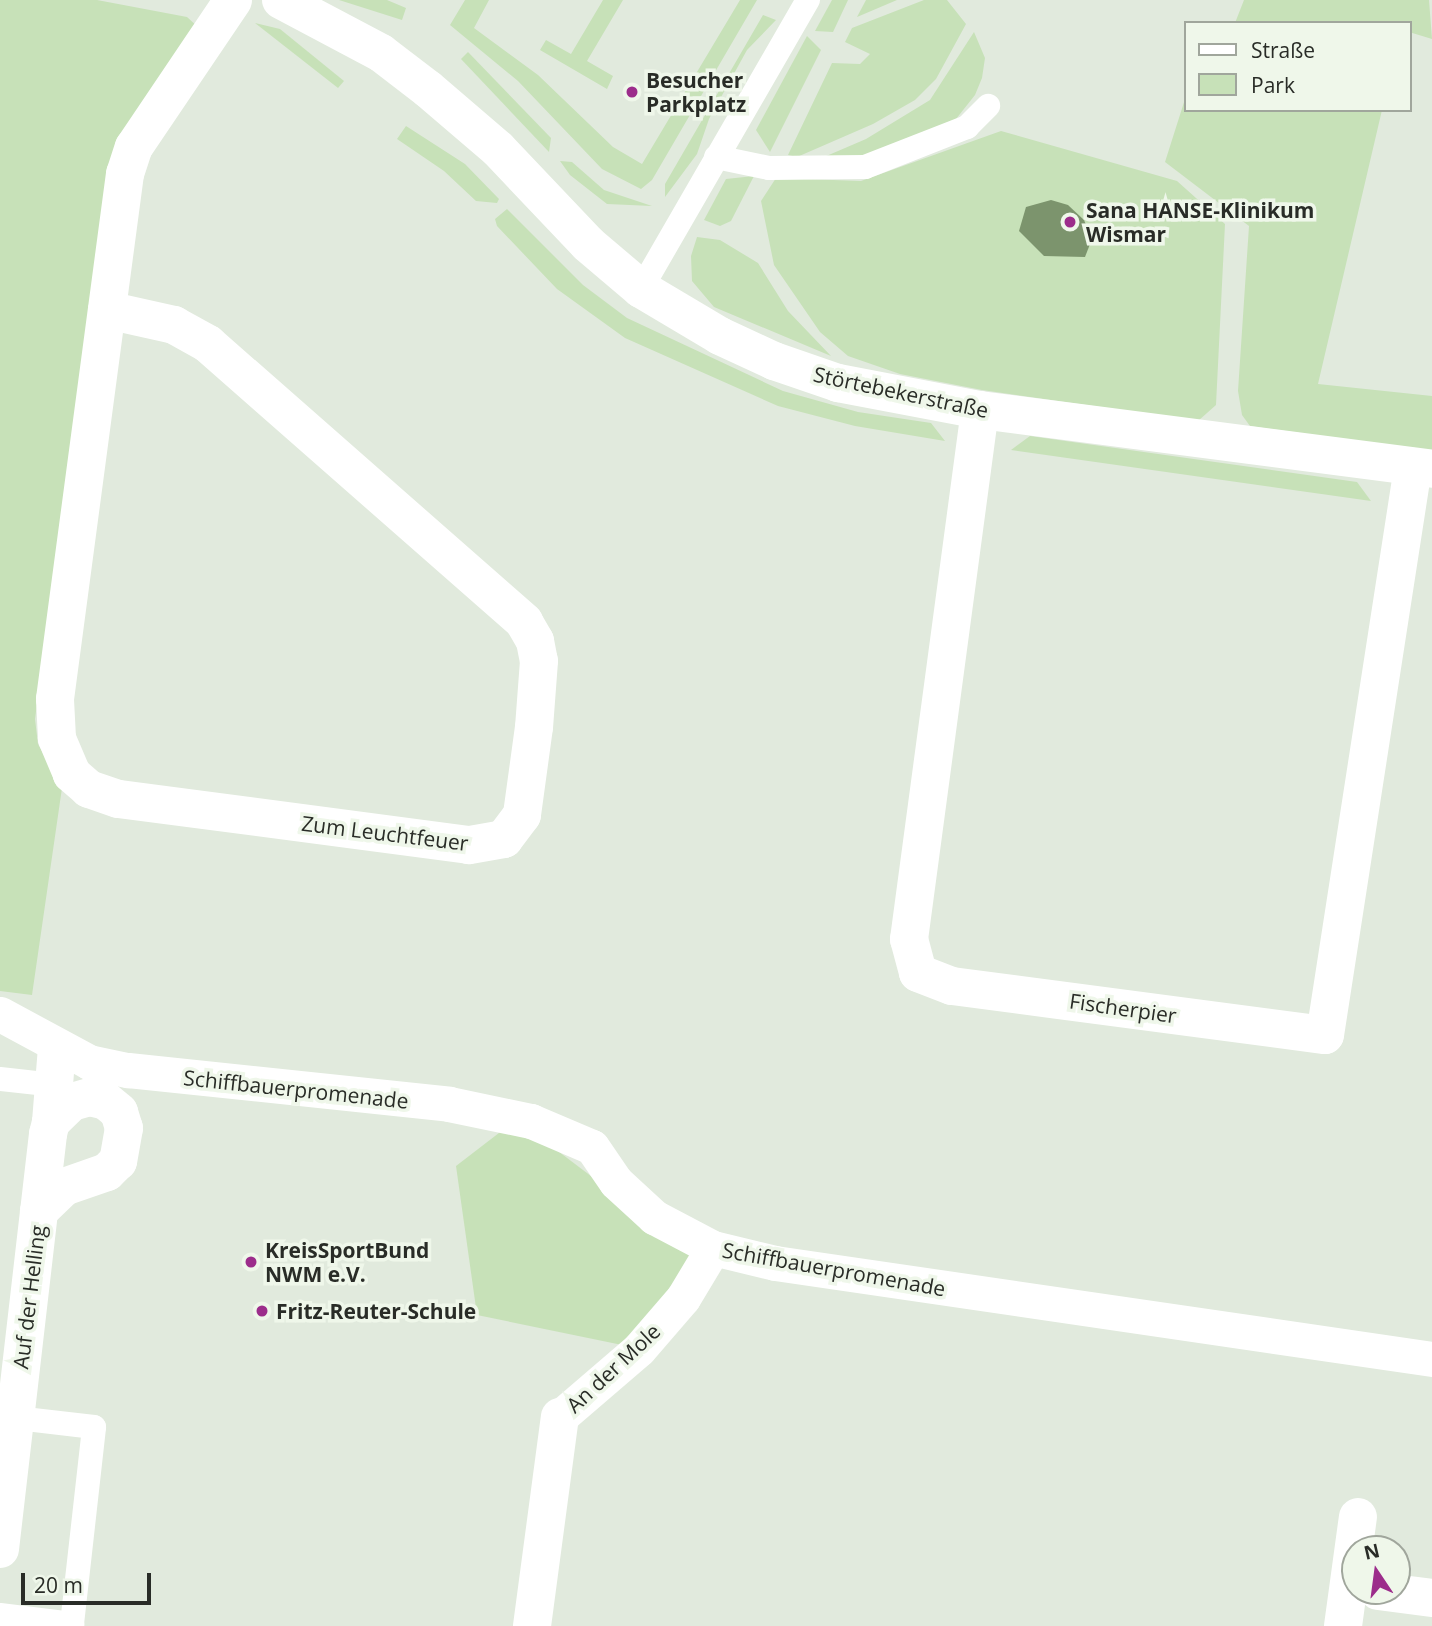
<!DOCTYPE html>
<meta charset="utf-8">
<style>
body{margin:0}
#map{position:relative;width:1432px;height:1626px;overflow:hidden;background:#e1eadd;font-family:"Open Sans",sans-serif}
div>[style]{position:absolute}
.green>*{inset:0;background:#c7e1b8}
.water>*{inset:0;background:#7c946d}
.service>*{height:24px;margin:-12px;padding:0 12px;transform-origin:12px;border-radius:12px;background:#fff}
.pedestrian>*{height:35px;margin:-17.5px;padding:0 17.5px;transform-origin:17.5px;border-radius:17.5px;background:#fff}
.minor>*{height:38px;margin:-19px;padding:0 19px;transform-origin:19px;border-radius:19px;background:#fff}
.dots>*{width:19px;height:19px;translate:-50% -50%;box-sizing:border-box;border:4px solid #eff7ea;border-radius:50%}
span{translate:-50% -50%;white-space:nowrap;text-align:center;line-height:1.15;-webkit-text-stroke:7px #eff7ea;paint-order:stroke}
.poi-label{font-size:21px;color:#292c27;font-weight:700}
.left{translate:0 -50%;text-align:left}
.street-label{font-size:21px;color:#292c27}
.legend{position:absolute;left:1184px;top:21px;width:228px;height:91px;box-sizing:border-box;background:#eff7ea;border:2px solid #a0a69c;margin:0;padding:9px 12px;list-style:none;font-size:21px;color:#292c27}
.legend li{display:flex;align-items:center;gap:14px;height:35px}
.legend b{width:35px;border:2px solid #a0a69c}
.north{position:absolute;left:1341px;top:1535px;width:70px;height:70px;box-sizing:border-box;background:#eff7ea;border:2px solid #a0a69c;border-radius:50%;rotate:347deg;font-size:19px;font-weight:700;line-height:28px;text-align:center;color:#292c27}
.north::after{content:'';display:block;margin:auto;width:24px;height:32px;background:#9c2d8b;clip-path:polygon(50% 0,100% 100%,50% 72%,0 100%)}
.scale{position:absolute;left:21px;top:1573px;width:130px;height:32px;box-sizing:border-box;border:4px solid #292c27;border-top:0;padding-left:9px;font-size:21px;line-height:24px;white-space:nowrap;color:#292c27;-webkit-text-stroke:5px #eff7ea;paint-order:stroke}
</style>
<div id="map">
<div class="green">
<i style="clip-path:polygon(0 0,97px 0,187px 17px,198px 27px,109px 170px,35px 719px,38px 744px,62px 788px,32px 995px,0 991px)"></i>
<i style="clip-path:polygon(339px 0,387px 0,406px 8px,402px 20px)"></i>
<i style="clip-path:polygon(465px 0,489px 0,474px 28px,538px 75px,613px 147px,642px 164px,740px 0,757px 0,652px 180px,641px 189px,602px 169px,518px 81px,450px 25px)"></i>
<i style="clip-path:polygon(603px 0,623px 0,587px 61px,613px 76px,607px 89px,540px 50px,546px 40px,571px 54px)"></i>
<i style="clip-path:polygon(832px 0,848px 0,833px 32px,815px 31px)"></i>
<i style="clip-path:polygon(866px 0,897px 0,857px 17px)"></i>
<i style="clip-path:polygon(924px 0,947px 0,966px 24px,936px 79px,915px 100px,873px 124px,797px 157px,788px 155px,832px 63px,860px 64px,870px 54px,845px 42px,852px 28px)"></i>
<i style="clip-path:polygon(1244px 0,1429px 0,1432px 39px,1409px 32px,1409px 23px,1235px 23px)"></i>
<i style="clip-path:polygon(763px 15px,776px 20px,747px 50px,709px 119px,697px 154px,665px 197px,665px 184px)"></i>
<i style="clip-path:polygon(255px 23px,280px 29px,344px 81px,338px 88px)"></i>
<i style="clip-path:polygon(974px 32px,985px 58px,982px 78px,975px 95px,956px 119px,866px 156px,817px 160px,866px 139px,930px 100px)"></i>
<i style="clip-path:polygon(807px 36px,821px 50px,770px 152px,756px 130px)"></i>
<i style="clip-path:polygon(468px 52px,551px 138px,549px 152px,461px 59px)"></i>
<i style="clip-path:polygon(1185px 99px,1185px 110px,1382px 110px,1318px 384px,1432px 396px,1432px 452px,1250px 426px,1242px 415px,1238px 391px,1249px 226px,1165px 162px)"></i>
<i style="clip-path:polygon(406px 126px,465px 164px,499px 199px,497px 203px,476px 201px,444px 171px,397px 139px)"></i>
<i style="clip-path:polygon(1001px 131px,1177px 181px,1225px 224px,1216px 405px,1198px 421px,982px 390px,900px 374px,848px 356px,820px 332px,774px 265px,761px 201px,776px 178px,861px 181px)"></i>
<i style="clip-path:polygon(560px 161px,572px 162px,604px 190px,652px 206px,607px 204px,570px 175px)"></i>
<i style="clip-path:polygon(754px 176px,731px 221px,720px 226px,704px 220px,726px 179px)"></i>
<i style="clip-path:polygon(507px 209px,583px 285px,627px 318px,783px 391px,858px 412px,931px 423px,945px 441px,855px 426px,778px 406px,625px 338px,557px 289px,497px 226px,495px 219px)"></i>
<i style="clip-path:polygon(697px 237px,720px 240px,758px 263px,788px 311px,831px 356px,714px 307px,692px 281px,691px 256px)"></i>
<i style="clip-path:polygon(1030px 436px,1357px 482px,1371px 501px,1011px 450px)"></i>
<i style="clip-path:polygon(508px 1126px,542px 1139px,698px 1257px,627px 1346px,477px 1315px,456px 1166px)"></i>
</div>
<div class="water">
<i style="clip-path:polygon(1051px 200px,1068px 205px,1084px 220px,1092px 239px,1085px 257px,1044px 256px,1019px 231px,1026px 207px)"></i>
</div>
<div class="service">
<i style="left:716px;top:157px;width:54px;rotate:11.7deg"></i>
<i style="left:769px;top:168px;width:96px;rotate:-0.6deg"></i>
<i style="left:865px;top:167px;width:110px;rotate:-21.4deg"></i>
<i style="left:967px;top:127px;width:30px;rotate:-45deg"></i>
<i style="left:641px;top:289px;width:334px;rotate:-60deg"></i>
<i style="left:0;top:1079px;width:54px;rotate:6.3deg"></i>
<i style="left:0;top:1615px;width:73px;rotate:7.1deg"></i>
<i style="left:72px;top:1624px;width:198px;rotate:-83.6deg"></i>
<i style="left:94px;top:1427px;width:79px;rotate:-173.4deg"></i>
</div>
<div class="pedestrian">
<i style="left:0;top:1014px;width:101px;rotate:28.3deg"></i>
<i style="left:89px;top:1062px;width:40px;rotate:12deg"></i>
<i style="left:128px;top:1070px;width:323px;rotate:6deg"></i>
<i style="left:449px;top:1104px;width:84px;rotate:11.7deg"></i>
<i style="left:531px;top:1121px;width:66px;rotate:23.1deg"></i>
<i style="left:592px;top:1147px;width:42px;rotate:55.6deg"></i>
<i style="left:616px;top:1182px;width:52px;rotate:42.6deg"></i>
<i style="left:654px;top:1217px;width:67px;rotate:27.7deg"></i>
<i style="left:713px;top:1248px;width:64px;rotate:13.6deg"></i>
<i style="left:775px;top:1263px;width:664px;rotate:8.31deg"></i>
<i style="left:560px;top:1417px;width:104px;rotate:-40.7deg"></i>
<i style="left:639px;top:1349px;width:67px;rotate:-49.2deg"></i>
<i style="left:683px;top:1298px;width:58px;rotate:-59deg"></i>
</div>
<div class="minor">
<i style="left:281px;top:0;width:113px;rotate:27.9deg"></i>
<i style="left:381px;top:53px;width:59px;rotate:37.5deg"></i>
<i style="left:428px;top:89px;width:92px;rotate:40.6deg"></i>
<i style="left:498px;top:149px;width:131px;rotate:46.5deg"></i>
<i style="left:588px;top:244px;width:70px;rotate:40.3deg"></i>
<i style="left:641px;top:289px;width:92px;rotate:30.7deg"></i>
<i style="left:720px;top:336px;width:60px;rotate:24.8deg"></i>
<i style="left:774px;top:361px;width:68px;rotate:19deg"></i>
<i style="left:838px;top:383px;width:145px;rotate:10.8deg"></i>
<i style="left:980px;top:410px;width:456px;rotate:7.4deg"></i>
<i style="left:107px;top:310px;width:69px;rotate:12.6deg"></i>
<i style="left:174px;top:325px;width:39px;rotate:29deg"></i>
<i style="left:208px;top:344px;width:421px;rotate:41.3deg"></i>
<i style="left:524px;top:622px;width:22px;rotate:60deg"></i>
<i style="left:535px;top:641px;width:20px;rotate:79deg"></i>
<i style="left:539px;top:661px;width:66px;rotate:94.3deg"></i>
<i style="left:534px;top:727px;width:89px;rotate:97.8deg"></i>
<i style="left:522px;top:815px;width:30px;rotate:127deg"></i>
<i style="left:504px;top:839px;width:36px;rotate:170deg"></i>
<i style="left:469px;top:845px;width:354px;rotate:-172.5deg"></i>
<i style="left:118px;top:799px;width:31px;rotate:-161deg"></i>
<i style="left:89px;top:789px;width:23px;rotate:-139deg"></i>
<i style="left:72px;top:774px;width:39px;rotate:-113deg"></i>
<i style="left:57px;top:738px;width:39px;rotate:-93deg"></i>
<i style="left:55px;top:699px;width:530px;rotate:-82.41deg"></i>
<i style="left:125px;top:174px;width:28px;rotate:-72deg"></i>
<i style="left:134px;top:147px;width:177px;rotate:-56deg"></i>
<i style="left:980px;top:410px;width:534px;rotate:97.64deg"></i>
<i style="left:909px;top:939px;width:35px;rotate:75deg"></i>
<i style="left:918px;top:973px;width:36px;rotate:21deg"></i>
<i style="left:952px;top:986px;width:376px;rotate:7.5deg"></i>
<i style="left:1325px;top:1035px;width:575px;rotate:-81.19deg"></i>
<i style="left:51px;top:1122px;width:74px;rotate:-85.4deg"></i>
<i style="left:0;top:1549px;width:418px;rotate:-83.4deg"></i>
<i style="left:48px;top:1134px;width:12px;rotate:-76deg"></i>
<i style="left:51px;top:1122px;width:29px;rotate:-44deg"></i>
<i style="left:72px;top:1102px;width:19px;rotate:-16deg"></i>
<i style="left:90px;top:1097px;width:16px;rotate:14deg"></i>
<i style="left:106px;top:1101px;width:17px;rotate:40deg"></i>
<i style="left:119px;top:1112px;width:17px;rotate:73deg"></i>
<i style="left:124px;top:1128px;width:34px;rotate:100deg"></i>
<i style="left:118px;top:1161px;width:16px;rotate:135deg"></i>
<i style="left:107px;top:1172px;width:46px;rotate:160.8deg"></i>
<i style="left:64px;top:1187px;width:35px;rotate:136deg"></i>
<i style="left:1378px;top:1591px;width:54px;rotate:7.4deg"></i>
<i style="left:532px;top:1626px;width:211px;rotate:-82.4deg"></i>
<i style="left:1343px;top:1626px;width:110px;rotate:-82.2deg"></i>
</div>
<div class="dots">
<i style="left:632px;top:92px;background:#9c2d8b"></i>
<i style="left:1070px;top:222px;background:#9c2d8b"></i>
<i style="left:251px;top:1262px;background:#9c2d8b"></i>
<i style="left:262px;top:1311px;background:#9c2d8b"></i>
</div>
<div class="poi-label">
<span class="left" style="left:646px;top:92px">Besucher<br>Parkplatz</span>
<span class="left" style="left:1086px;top:222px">Sana HANSE-Klinikum<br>Wismar</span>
<span class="left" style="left:265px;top:1262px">KreisSportBund<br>NWM e.V.</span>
<span class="left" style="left:276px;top:1311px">Fritz-Reuter-Schule</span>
</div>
<div class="street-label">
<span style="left:901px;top:392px;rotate:12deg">Störtebekerstraße</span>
<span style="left:385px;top:833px;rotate:7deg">Zum Leuchtfeuer</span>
<span style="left:1123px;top:1008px;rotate:8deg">Fischerpier</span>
<span style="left:296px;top:1089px;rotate:6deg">Schiffbauerpromenade</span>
<span style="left:834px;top:1269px;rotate:10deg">Schiffbauerpromenade</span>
<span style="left:29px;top:1297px;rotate:-83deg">Auf der Helling</span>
<span style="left:613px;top:1368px;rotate:-43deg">An der Mole</span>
</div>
<ul class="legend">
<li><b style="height:9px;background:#fff"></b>Straße</li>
<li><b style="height:19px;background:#c7e1b8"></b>Park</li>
</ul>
<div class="north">N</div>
<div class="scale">20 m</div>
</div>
